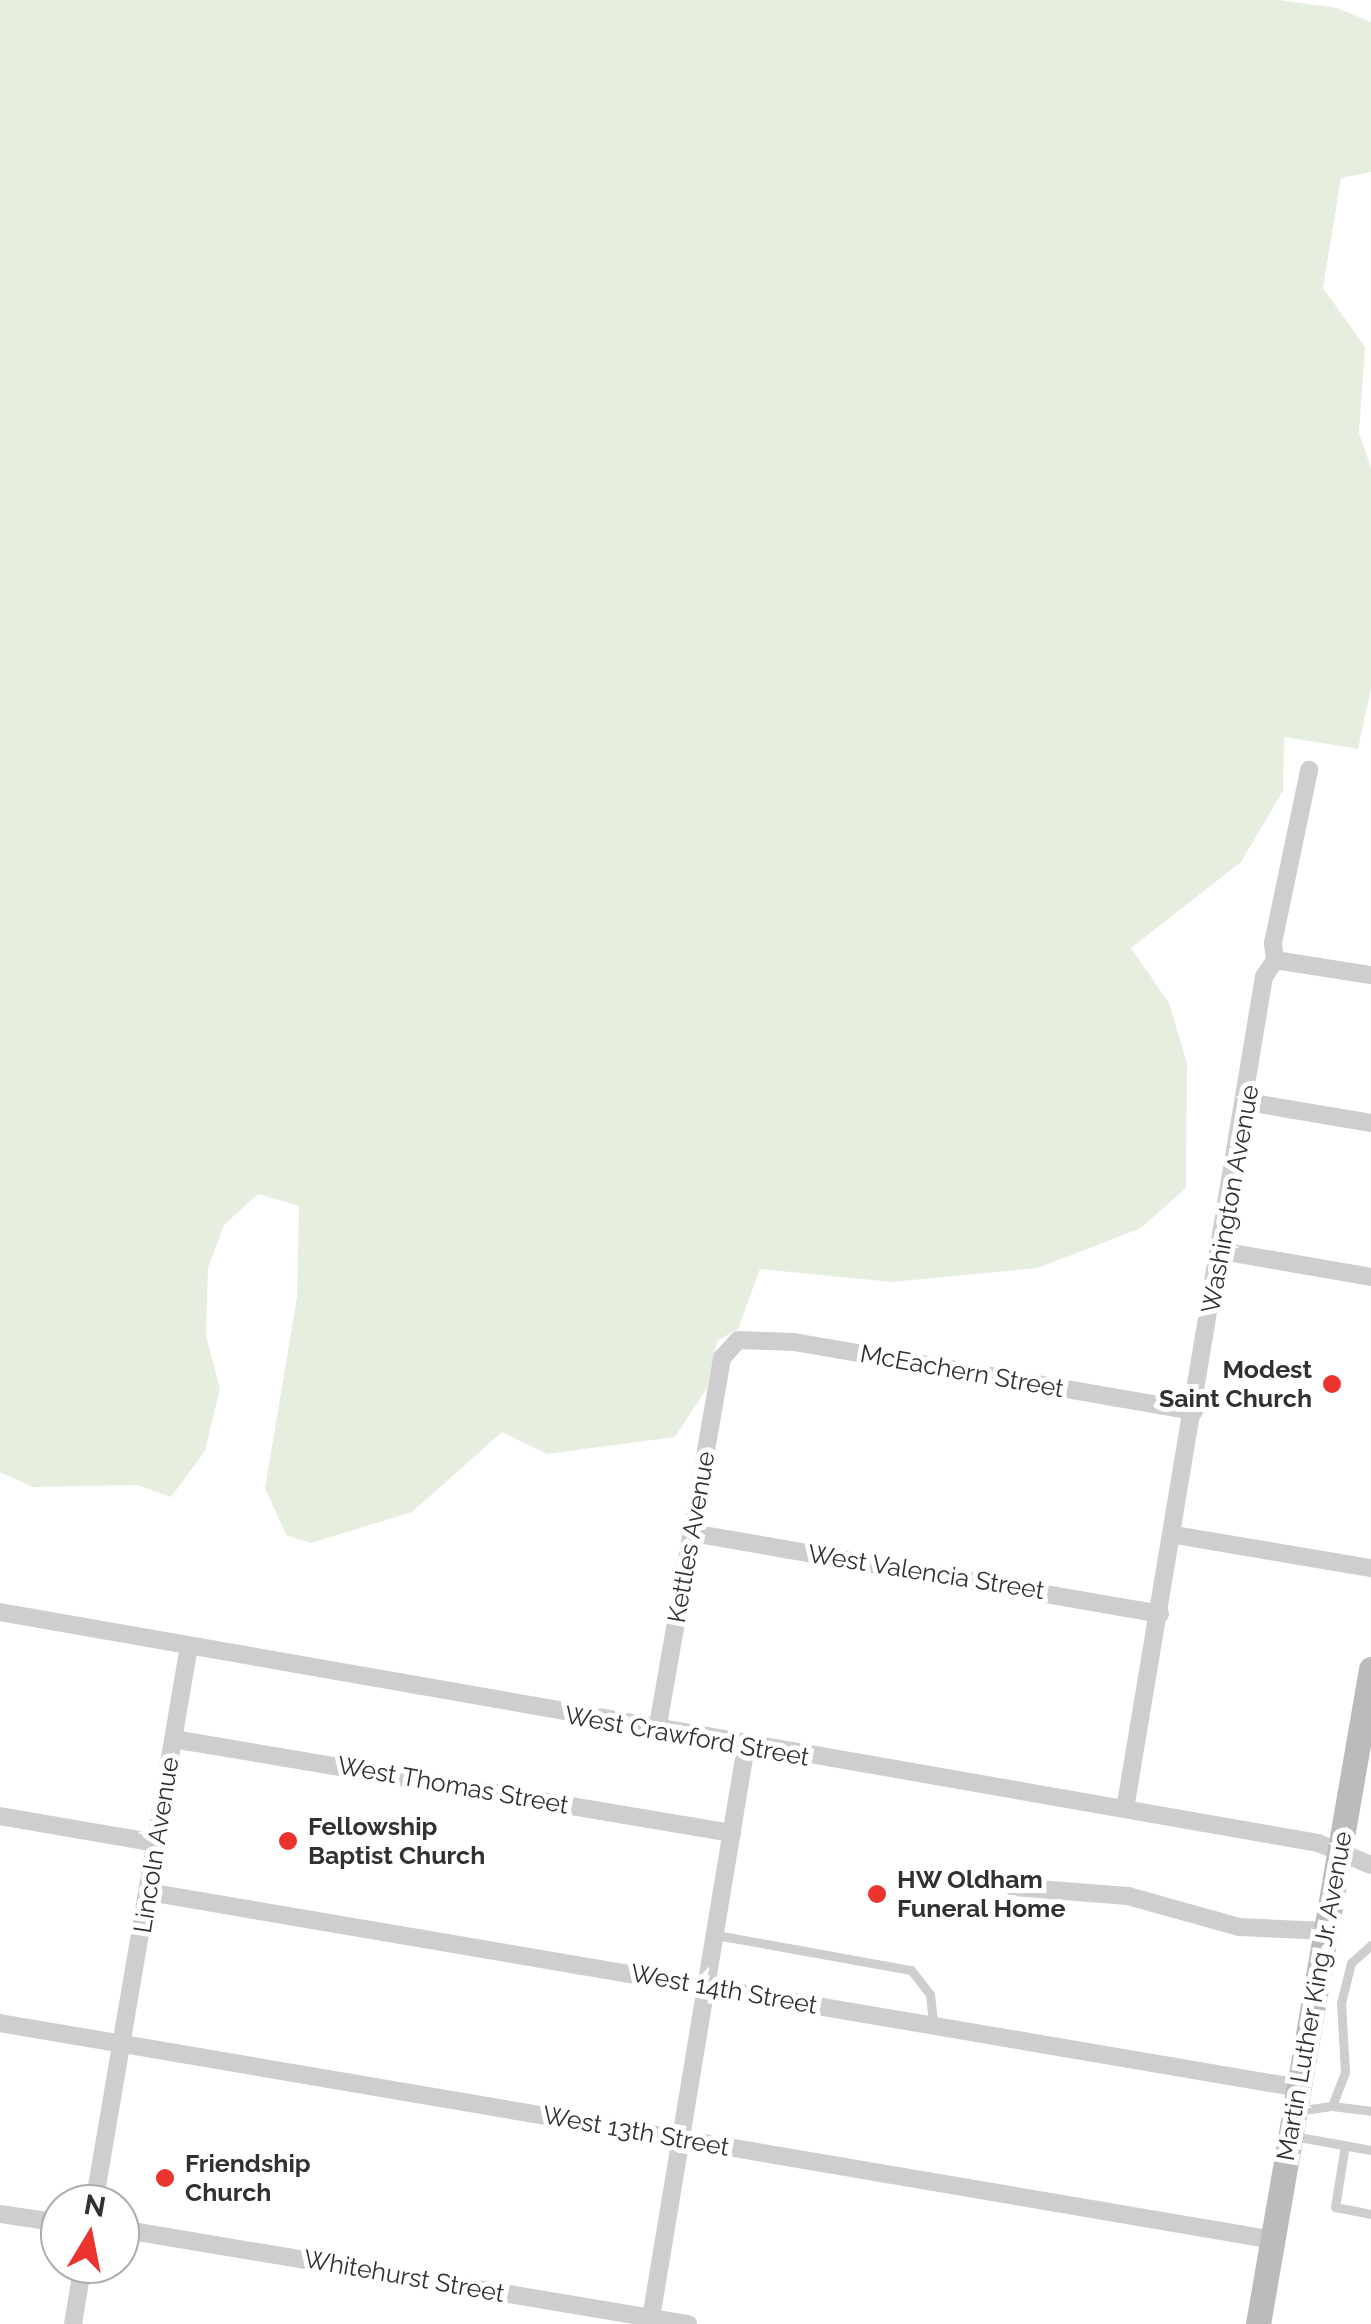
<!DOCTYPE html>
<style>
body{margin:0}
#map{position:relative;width:1371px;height:2324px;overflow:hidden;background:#fff;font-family:Raleway,sans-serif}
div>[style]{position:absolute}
.green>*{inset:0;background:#e6eedf}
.lane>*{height:9px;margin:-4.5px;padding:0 4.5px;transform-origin:4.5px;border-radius:4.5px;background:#cecece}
.street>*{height:18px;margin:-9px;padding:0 9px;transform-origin:9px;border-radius:9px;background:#cecece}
.secondary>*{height:25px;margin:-12.5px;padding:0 12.5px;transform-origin:12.5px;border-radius:12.5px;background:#bbb}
.dots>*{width:28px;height:28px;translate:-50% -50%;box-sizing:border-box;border:5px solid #fff;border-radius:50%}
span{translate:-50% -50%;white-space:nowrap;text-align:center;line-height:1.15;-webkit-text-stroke:10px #fff;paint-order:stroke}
.street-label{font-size:25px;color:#313131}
.poi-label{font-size:25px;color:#313131;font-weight:700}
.right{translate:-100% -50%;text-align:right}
.left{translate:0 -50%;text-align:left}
.north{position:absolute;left:40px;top:2184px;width:100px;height:100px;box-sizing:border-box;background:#fff;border:2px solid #adadad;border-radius:50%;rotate:10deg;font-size:28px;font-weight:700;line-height:40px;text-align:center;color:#313131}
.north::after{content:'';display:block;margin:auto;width:35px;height:45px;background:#ec342f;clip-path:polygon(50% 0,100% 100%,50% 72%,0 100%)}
</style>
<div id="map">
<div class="green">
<i style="clip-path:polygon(0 0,1279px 0,1337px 8px,1371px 22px,1371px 172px,1341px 178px,1323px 288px,1365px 347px,1359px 433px,1371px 468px,1371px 689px,1358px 749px,1284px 737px,1283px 791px,1241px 862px,1131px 948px,1169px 1003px,1187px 1063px,1186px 1188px,1141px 1228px,1038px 1268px,892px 1282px,760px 1269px,738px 1329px,717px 1341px,707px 1388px,675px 1437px,547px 1454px,502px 1432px,412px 1512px,311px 1543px,286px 1535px,265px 1488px,297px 1297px,299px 1206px,258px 1194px,224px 1225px,208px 1268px,206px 1336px,220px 1389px,205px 1451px,171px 1497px,138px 1485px,33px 1487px,0 1472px)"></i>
</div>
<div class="lane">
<i style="left:716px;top:1935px;width:198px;rotate:10.2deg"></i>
<i style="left:911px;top:1970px;width:31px;rotate:52deg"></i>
<i style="left:930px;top:1994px;width:30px;rotate:84deg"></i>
<i style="left:1332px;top:2106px;width:36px;rotate:-69deg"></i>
<i style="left:1345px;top:2072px;width:69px;rotate:-93.3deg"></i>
<i style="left:1341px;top:2003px;width:41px;rotate:-76deg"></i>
<i style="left:1351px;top:1963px;width:27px;rotate:-42deg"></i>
<i style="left:1296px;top:2111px;width:36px;rotate:-8deg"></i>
<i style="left:1332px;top:2106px;width:39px;rotate:7deg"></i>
<i style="left:1293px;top:2136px;width:79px;rotate:10.2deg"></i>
<i style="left:1345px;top:2145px;width:63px;rotate:99.2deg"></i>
<i style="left:1335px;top:2207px;width:37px;rotate:11deg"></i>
</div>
<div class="street">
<i style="left:1275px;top:960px;width:97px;rotate:8.9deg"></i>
<i style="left:1247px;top:1102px;width:126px;rotate:9.6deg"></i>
<i style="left:1221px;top:1251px;width:152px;rotate:9.8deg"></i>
<i style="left:692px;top:1533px;width:475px;rotate:9.8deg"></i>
<i style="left:1175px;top:1535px;width:199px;rotate:9.6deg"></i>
<i style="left:0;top:1612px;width:1338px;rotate:9.94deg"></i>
<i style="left:1318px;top:1843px;width:57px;rotate:22.5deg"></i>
<i style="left:657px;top:1731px;width:379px;rotate:-80.1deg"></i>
<i style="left:722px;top:1358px;width:24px;rotate:-48deg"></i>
<i style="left:738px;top:1340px;width:56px;rotate:2deg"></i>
<i style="left:794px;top:1342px;width:406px;rotate:9.8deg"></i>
<i style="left:173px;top:1739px;width:567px;rotate:9.55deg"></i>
<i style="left:1125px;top:1809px;width:844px;rotate:-80.52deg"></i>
<i style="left:1264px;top:977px;width:20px;rotate:-57deg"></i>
<i style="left:1275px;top:960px;width:17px;rotate:-97deg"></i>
<i style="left:1273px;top:943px;width:177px;rotate:-78.2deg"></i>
<i style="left:0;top:1816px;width:158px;rotate:9.8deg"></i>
<i style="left:1013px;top:1887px;width:115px;rotate:4.5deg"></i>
<i style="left:1128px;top:1896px;width:115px;rotate:15.6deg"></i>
<i style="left:1239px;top:1927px;width:86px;rotate:2.7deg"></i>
<i style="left:148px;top:1892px;width:1168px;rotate:9.66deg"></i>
<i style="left:0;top:2023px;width:1291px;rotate:9.67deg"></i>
<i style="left:94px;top:2204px;width:566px;rotate:-80.34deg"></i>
<i style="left:0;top:2214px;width:61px;rotate:8.5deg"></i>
<i style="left:120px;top:2229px;width:576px;rotate:9.5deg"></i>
<i style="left:73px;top:2324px;width:61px;rotate:-80.5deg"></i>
<i style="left:650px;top:2324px;width:586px;rotate:-80.57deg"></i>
</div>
<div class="secondary">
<i style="left:1258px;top:2324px;width:665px;rotate:-80.21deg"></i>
</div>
<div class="dots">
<i style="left:1332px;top:1384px;background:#ec342f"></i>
<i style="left:288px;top:1841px;background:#ec342f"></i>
<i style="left:877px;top:1894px;background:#ec342f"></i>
<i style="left:165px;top:2178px;background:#ec342f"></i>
</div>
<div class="street-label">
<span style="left:1230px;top:1199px;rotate:-80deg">Washington Avenue</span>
<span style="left:962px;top:1371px;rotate:10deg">McEachern Street</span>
<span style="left:691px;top:1537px;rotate:-80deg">Kettles Avenue</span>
<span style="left:926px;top:1572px;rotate:9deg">West Valencia Street</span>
<span style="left:687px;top:1736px;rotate:10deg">West Crawford Street</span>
<span style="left:453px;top:1785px;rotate:10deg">West Thomas Street</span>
<span style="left:156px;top:1845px;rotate:-81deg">Lincoln Avenue</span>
<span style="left:724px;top:1989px;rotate:10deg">West 14th Street</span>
<span style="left:1314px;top:1996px;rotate:-80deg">Martin Luther King Jr. Avenue</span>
<span style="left:636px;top:2131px;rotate:10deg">West 13th Street</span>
<span style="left:404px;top:2276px;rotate:10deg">Whitehurst Street</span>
</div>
<div class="poi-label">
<span class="right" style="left:1312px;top:1384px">Modest<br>Saint Church</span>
<span class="left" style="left:308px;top:1841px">Fellowship<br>Baptist Church</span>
<span class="left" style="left:897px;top:1894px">HW Oldham<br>Funeral Home</span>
<span class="left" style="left:185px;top:2178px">Friendship<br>Church</span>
</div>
<div class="north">N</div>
</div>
